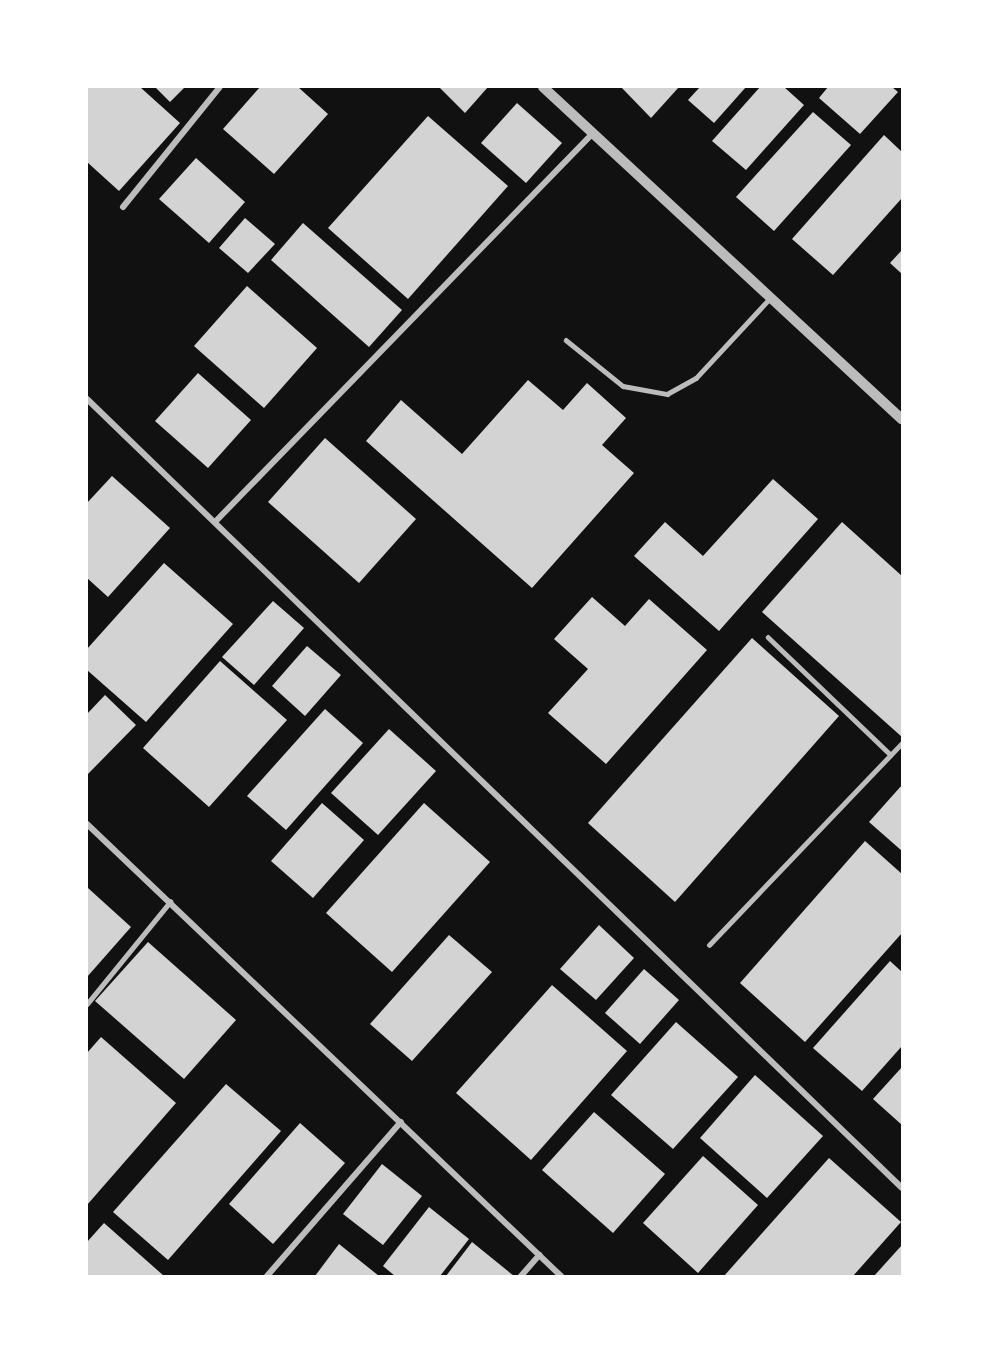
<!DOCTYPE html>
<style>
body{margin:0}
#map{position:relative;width:989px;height:1363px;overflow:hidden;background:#111;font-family:Rubik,sans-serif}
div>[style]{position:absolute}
.building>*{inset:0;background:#d3d3d3}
.service>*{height:4.5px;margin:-2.25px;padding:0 2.25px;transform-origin:2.25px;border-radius:2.25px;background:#bcbcbc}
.minor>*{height:6px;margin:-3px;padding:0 3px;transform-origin:3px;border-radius:3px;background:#bcbcbc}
.tertiary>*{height:10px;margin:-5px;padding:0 5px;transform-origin:5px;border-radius:5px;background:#bcbcbc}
span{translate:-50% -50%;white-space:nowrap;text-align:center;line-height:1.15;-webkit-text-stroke:6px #fff;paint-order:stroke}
.frame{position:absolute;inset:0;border:88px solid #fff;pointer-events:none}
</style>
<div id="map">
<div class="building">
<i style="clip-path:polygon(87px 87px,140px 87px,180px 123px,119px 191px,87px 162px)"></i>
<i style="clip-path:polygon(155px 87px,185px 87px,170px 102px)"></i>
<i style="clip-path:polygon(260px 87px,298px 87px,328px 114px,274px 174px,223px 129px)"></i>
<i style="clip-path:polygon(439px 87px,488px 87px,465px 113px)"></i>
<i style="clip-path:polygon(621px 87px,679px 87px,651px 118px)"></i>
<i style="clip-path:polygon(700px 87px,746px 87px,714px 123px,688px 100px)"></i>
<i style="clip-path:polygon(760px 87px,784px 87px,804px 105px,746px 170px,712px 141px)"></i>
<i style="clip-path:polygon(828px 87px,892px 87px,898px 92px,860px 134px,819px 98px)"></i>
<i style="clip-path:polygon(517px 103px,562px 143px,526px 183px,481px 143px)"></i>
<i style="clip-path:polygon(813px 112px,851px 145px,774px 231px,736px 197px)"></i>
<i style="clip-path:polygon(428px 116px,508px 186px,408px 299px,328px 228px)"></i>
<i style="clip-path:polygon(884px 135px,902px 152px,902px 198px,833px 275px,792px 239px)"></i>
<i style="clip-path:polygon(196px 158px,245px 202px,209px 243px,159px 199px)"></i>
<i style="clip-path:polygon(245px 218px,275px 244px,248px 273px,219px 248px)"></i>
<i style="clip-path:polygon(303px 223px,402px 310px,369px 347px,271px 260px)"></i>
<i style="clip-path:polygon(902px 250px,902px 274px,890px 263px)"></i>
<i style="clip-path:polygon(247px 286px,317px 348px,264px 408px,194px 346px)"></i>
<i style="clip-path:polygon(198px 373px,251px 420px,208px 468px,155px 421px)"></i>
<i style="clip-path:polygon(528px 380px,563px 410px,587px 383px,626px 418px,602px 445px,634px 473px,532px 588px,366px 441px,401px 400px,462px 454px)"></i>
<i style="clip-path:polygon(325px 438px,416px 519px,359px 583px,268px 502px)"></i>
<i style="clip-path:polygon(112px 476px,170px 528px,108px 597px,87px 578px,87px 503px)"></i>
<i style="clip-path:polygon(773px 479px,818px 519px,719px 631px,634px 556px,665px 522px,703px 556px)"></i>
<i style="clip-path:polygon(842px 522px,902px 576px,902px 737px,762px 612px)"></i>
<i style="clip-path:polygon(164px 563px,233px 624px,146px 722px,87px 670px,87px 649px)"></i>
<i style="clip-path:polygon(592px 597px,625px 626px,649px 599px,707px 650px,606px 764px,548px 713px,588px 669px,554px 639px)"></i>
<i style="clip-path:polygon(273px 601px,304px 628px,254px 685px,222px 657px)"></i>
<i style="clip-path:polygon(752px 638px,839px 716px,675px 902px,588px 823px)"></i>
<i style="clip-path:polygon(307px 646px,341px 675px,305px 716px,272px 686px)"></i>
<i style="clip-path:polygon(220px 661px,287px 720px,209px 807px,143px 748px)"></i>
<i style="clip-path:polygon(105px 695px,136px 725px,87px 775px,87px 714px)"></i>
<i style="clip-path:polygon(325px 709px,363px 743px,286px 830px,247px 796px)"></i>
<i style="clip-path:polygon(389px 729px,436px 771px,378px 835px,331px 793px)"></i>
<i style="clip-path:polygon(902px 785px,902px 851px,869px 822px)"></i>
<i style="clip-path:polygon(322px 803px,364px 840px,313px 898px,271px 861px)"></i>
<i style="clip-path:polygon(424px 803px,490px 862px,392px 972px,326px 913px)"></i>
<i style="clip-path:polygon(865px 841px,902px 874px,902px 933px,805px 1042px,740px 983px)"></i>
<i style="clip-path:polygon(88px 888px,131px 927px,87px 977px,87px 890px)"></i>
<i style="clip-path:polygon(599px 925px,634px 958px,596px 1000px,560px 969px)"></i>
<i style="clip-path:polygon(449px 935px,492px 972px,412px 1061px,370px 1024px)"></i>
<i style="clip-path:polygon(148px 942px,236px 1020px,184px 1079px,95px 1001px)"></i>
<i style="clip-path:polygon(890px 961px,902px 972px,902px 1046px,862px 1091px,813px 1048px)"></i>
<i style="clip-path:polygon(644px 969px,679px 1000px,640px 1044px,605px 1013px)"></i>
<i style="clip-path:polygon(552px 985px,627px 1051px,531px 1160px,456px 1093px)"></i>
<i style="clip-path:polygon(676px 1022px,738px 1077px,673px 1149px,611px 1095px)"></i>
<i style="clip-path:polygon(101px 1037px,176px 1103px,87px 1205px,87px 1053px)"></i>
<i style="clip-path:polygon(902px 1067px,902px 1125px,873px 1099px)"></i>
<i style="clip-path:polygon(755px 1075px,823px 1136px,767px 1198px,700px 1138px)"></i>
<i style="clip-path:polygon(226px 1084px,281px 1131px,168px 1260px,113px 1212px)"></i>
<i style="clip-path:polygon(594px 1112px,665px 1174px,613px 1233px,542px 1170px)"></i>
<i style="clip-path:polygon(300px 1123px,345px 1163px,273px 1244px,229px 1204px)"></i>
<i style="clip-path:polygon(703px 1156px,758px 1205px,698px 1273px,643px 1223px)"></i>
<i style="clip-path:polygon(829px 1158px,901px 1222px,853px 1276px,724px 1276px)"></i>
<i style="clip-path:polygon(382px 1164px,422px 1196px,383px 1245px,343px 1214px)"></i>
<i style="clip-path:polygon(429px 1207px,469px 1239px,440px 1276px,395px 1276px,383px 1266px)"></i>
<i style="clip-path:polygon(104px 1223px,164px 1276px,87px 1276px,87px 1242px)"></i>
<i style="clip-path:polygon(472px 1242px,514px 1276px,446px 1276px)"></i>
<i style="clip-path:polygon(339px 1244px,379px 1276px,315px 1276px)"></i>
<i style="clip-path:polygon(902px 1245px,902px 1276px,874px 1276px)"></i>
</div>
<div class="service">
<i style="left:566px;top:340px;width:73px;rotate:38.9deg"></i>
<i style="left:623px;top:386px;width:45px;rotate:10.3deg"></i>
<i style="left:667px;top:394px;width:33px;rotate:-29deg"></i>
<i style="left:696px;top:378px;width:109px;rotate:-47.2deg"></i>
<i style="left:768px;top:637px;width:170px;rotate:43.8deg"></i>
<i style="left:709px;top:945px;width:279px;rotate:-46.3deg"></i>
<i style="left:87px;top:1004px;width:132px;rotate:-50.9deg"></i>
</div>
<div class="minor">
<i style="left:123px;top:207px;width:154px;rotate:-51.1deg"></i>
<i style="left:87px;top:399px;width:1134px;rotate:44.07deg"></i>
<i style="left:215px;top:522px;width:542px;rotate:-45.82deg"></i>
<i style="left:87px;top:824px;width:655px;rotate:43.64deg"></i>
<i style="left:267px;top:1276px;width:204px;rotate:-49deg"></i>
<i style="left:521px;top:1276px;width:28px;rotate:-49deg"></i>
</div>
<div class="tertiary">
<i style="left:543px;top:87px;width:489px;rotate:42.8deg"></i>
</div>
<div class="frame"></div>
</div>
